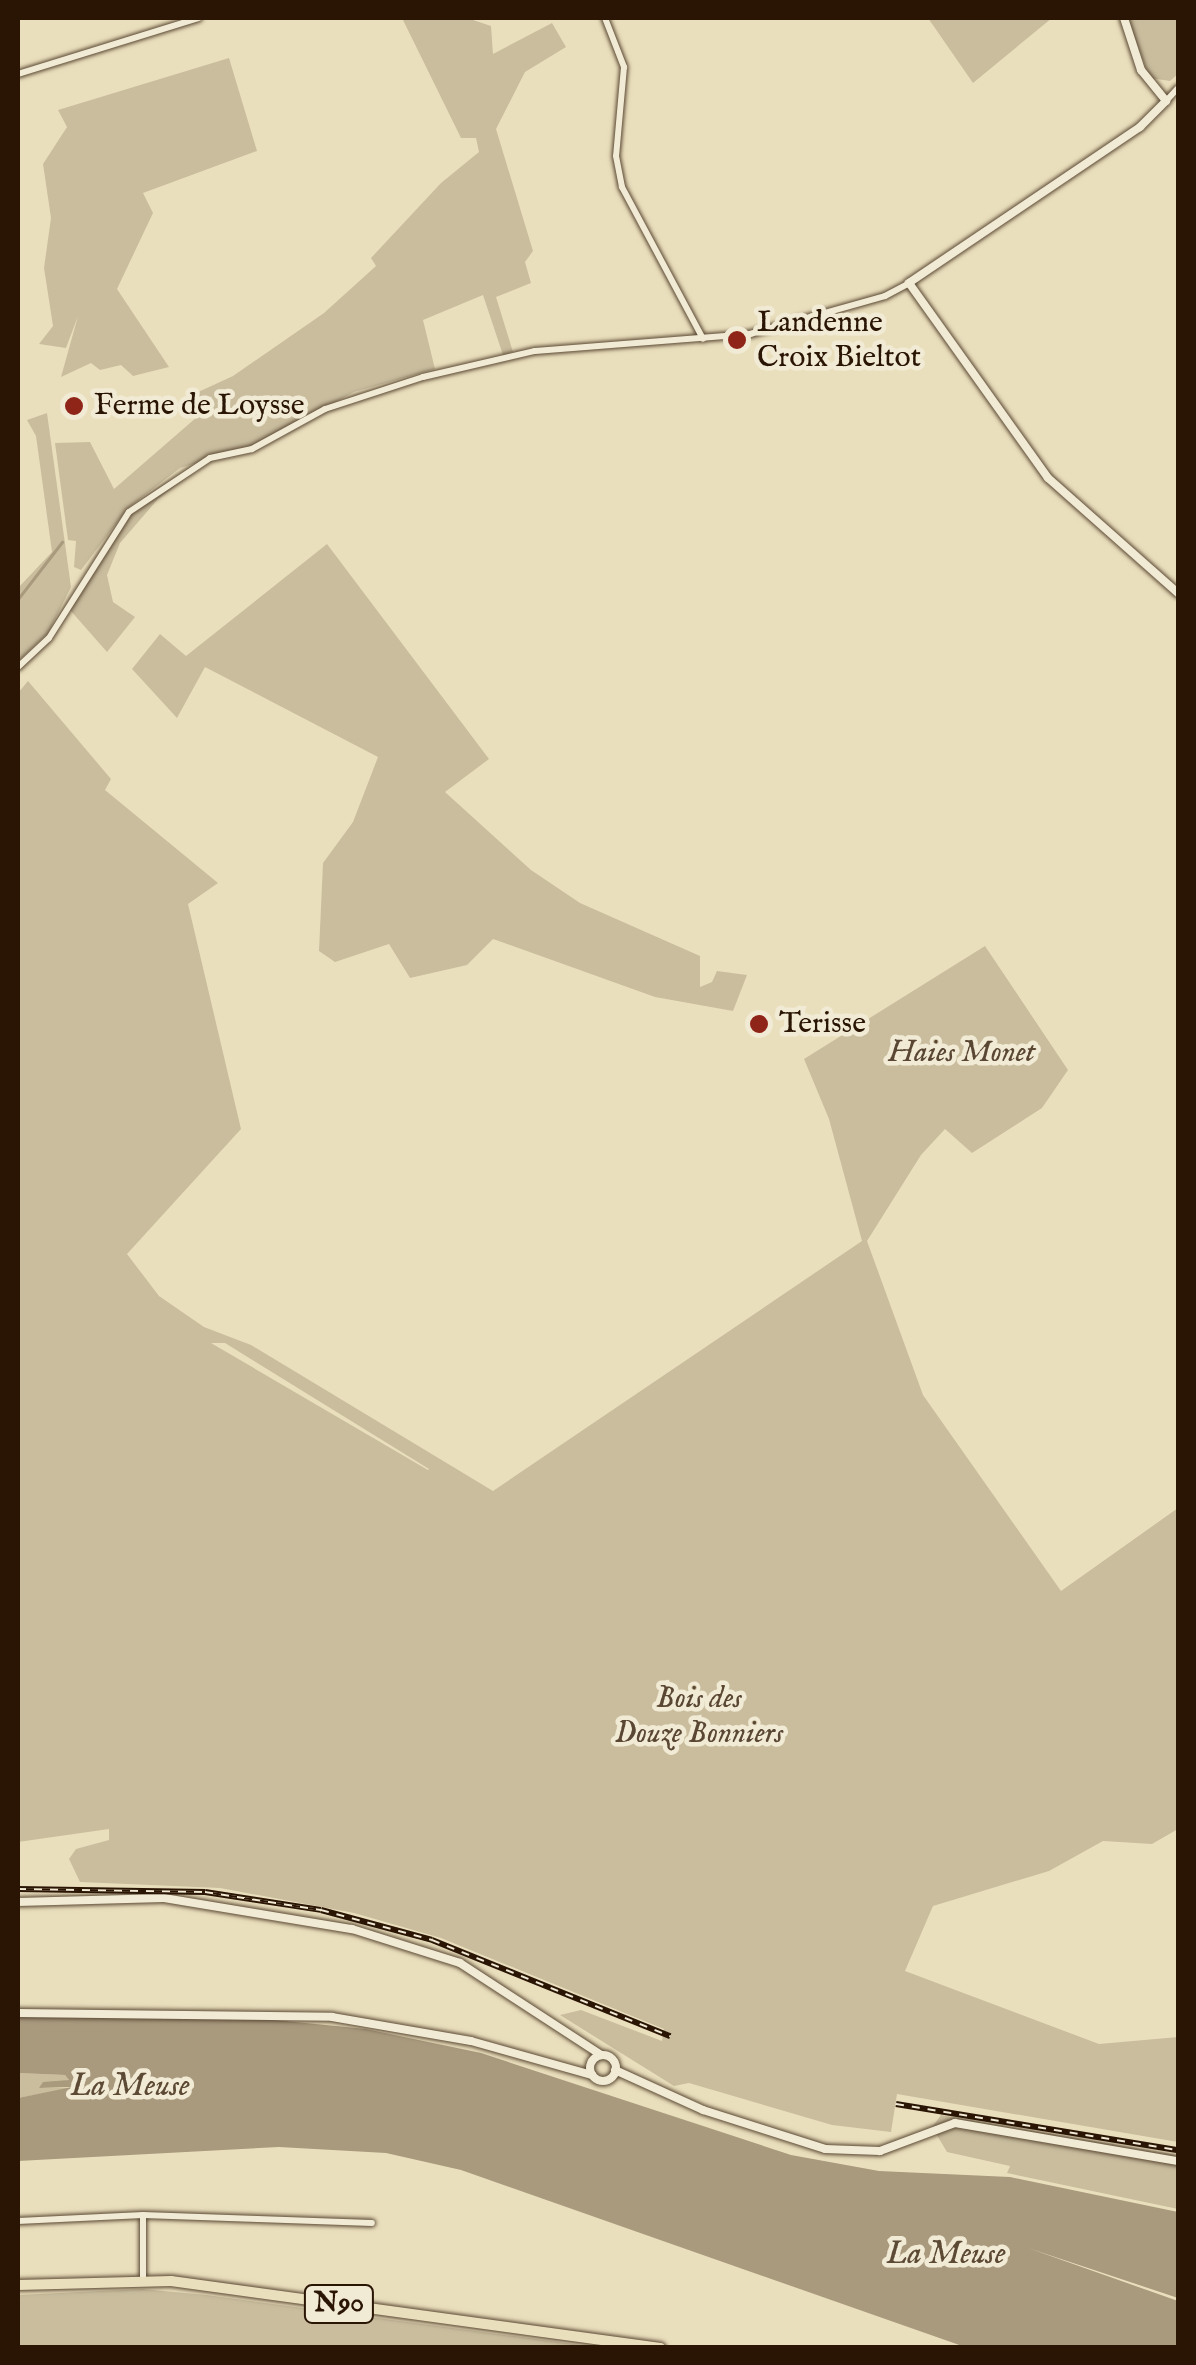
<!DOCTYPE html>
<style>
body{margin:0}
#map{position:relative;width:1196px;height:2365px;overflow:hidden;background:#eadfbd;font-family:"IM FELL English",serif}
div>[style]{position:absolute}
.green>*{inset:0;background:#c9bd9e}
.water>*{inset:0;background:#a99a7e}
.stream>*{height:2.5px;margin:-1.25px;padding:0 1.25px;transform-origin:1.25px;border-radius:1.25px;background:#a99a7e}
.roads{filter:drop-shadow(0 0 2px #5a4833) drop-shadow(0 0 2px #5a4833)}
.minor>*{height:6px;margin:-3px;padding:0 3px;transform-origin:3px;border-radius:3px;background:#f1ead4}
.tertiary>*{height:8px;margin:-4px;padding:0 4px;transform-origin:4px;border-radius:4px;background:#f1ead4}
.tertiary>.ring{margin:-4px;padding:0;box-sizing:content-box;background:none;border:8px solid #f1ead4;border-radius:50%}
.primary>*{height:10px;margin:-5px;padding:0 5px;transform-origin:5px;border-radius:5px;background:#eadfbd}
.rail>*{height:6px;margin-top:-3px;transform-origin:0;background:repeating-linear-gradient(90deg,#f1ead4 0 8px,#2a1505 0 16px);box-sizing:border-box;border-block:2px solid #2a1505}
.dots>*{width:28px;height:28px;translate:-50% -50%;box-sizing:border-box;border:5px solid #f1ead4;border-radius:50%}
span{translate:-50% -50%;white-space:nowrap;text-align:center;line-height:1.15;-webkit-text-stroke:9px #f1ead4;paint-order:stroke}
.shield-label span{padding:2px 8px;background:#f1ead4;border:2px solid;border-radius:8px;-webkit-text-stroke-width:0}
.shield-label{font-size:28px;color:#2a1505;font-weight:700}
.poi-label{font-size:30px;color:#2a1505}
.left{translate:0 -50%;text-align:left}
.park-label{font-size:30px;color:#5a4733;font-style:italic}
.water-label{font-size:32px;color:#5d4a35;font-style:italic}
.frame{position:absolute;inset:0;border:20px solid #2a1505;pointer-events:none}
</style>
<div id="map">
<div class="green">
<i style="clip-path:polygon(402px 18px,467px 18px,491px 26px,493px 54px,552px 23px,566px 47px,525px 72px,496px 129px,533px 251px,525px 262px,531px 283px,496px 297px,513px 352px,503px 355px,483px 295px,423px 320px,435px 369px,354px 392px,251px 447px,180px 468px,128px 508px,81px 570px,74px 567px,76px 541px,68px 540px,55px 443px,90px 442px,114px 489px,205px 410px,196px 393px,233px 376px,324px 313px,376px 266px,371px 258px,441px 183px,479px 152px,476px 138px,461px 138px)"></i>
<i style="clip-path:polygon(928px 18px,1052px 18px,973px 83px)"></i>
<i style="clip-path:polygon(1127px 18px,1178px 18px,1178px 74px,1170px 81px,1150px 78px)"></i>
<i style="clip-path:polygon(229px 58px,257px 151px,143px 193px,153px 213px,117px 289px,169px 367px,133px 376px,121px 365px,100px 370px,91px 363px,61px 377px,78px 316px,66px 348px,39px 344px,53px 326px,44px 268px,51px 218px,43px 164px,67px 127px,58px 110px)"></i>
<i style="clip-path:polygon(47px 413px,71px 587px,48px 633px,18px 661px,18px 588px,52px 552px,36px 436px,27px 420px)"></i>
<i style="clip-path:polygon(200px 467px,158px 499px,120px 543px,107px 575px,113px 602px,135px 617px,107px 652px,70px 610px,133px 512px)"></i>
<i style="clip-path:polygon(327px 544px,489px 759px,445px 792px,531px 870px,580px 903px,700px 956px,700px 987px,712px 982px,717px 971px,747px 975px,733px 1011px,655px 997px,493px 939px,467px 965px,410px 978px,389px 944px,335px 962px,319px 951px,323px 863px,353px 822px,378px 757px,205px 667px,177px 718px,132px 669px,160px 634px,186px 656px)"></i>
<i style="clip-path:polygon(evenodd,28px 681px,111px 779px,105px 790px,218px 883px,188px 904px,241px 1129px,127px 1254px,159px 1296px,204px 1327px,251px 1345px,493px 1491px,862px 1241px,829px 1119px,804px 1059px,985px 946px,1068px 1070px,1042px 1108px,972px 1153px,945px 1129px,921px 1155px,867px 1241px,923px 1395px,1061px 1591px,1178px 1508px,1178px 1829px,1152px 1844px,1103px 1841px,1049px 1871px,933px 1906px,905px 1971px,1099px 2044px,1178px 2037px,1178px 2142px,897px 2094px,891px 2132px,832px 2125px,689px 2083px,674px 2086px,560px 2015px,581px 2010px,662px 2041px,664px 2029px,441px 1938px,354px 1913px,220px 1888px,80px 1882px,69px 1859px,76px 1849px,109px 1840px,109px 1829px,18px 1842px,18px 693px,28px 681px,211px 1343px,225px 1343px,429px 1469px,428px 1470px,211px 1343px)"></i>
<i style="clip-path:polygon(18px 2073px,65px 2075px,69px 2080px,39px 2088px,72px 2088px,18px 2098px)"></i>
<i style="clip-path:polygon(941px 2115px,1178px 2155px,1178px 2209px,1007px 2173px,1010px 2166px,947px 2152px,932px 2127px)"></i>
<i style="clip-path:polygon(142px 2289px,206px 2295px,595px 2347px,18px 2347px,18px 2295px)"></i>
</div>
<div class="water">
<i style="clip-path:polygon(18px 2017px,255px 2018px,366px 2029px,481px 2053px,791px 2155px,879px 2171px,1010px 2177px,1178px 2212px,1178px 2298px,1028px 2248px,1178px 2301px,1178px 2347px,965px 2347px,461px 2170px,386px 2153px,279px 2147px,18px 2161px,18px 2098px,72px 2087px,39px 2088px,43px 2082px,69px 2080px,65px 2075px,18px 2073px)"></i>
</div>
<div class="stream">
<i style="left:18px;top:599px;width:72px;rotate:-52.3deg"></i>
</div>
<div class="roads">
<div class="minor">
<i style="left:605px;top:18px;width:53px;rotate:68.8deg"></i>
<i style="left:624px;top:67px;width:89px;rotate:95.1deg"></i>
<i style="left:616px;top:156px;width:32px;rotate:79deg"></i>
<i style="left:622px;top:187px;width:172px;rotate:61.9deg"></i>
<i style="left:18px;top:74px;width:189px;rotate:-17.2deg"></i>
<i style="left:1166px;top:101px;width:18px;rotate:-47deg"></i>
<i style="left:18px;top:667px;width:42px;rotate:-43.1deg"></i>
<i style="left:49px;top:638px;width:149px;rotate:-57.6deg"></i>
<i style="left:129px;top:512px;width:97px;rotate:-33.7deg"></i>
<i style="left:210px;top:458px;width:43px;rotate:-12.1deg"></i>
<i style="left:252px;top:449px;width:83px;rotate:-28.7deg"></i>
<i style="left:325px;top:409px;width:103px;rotate:-18.1deg"></i>
<i style="left:423px;top:377px;width:115px;rotate:-13.1deg"></i>
<i style="left:535px;top:351px;width:216px;rotate:-4.5deg"></i>
<i style="left:750px;top:334px;width:140px;rotate:-15.7deg"></i>
<i style="left:885px;top:296px;width:27px;rotate:-28deg"></i>
<i style="left:18px;top:2221px;width:125px;rotate:-2.7deg"></i>
<i style="left:143px;top:2215px;width:229px;rotate:2deg"></i>
<i style="left:143px;top:2279px;width:64px;rotate:-90deg"></i>
</div>
<div class="tertiary">
<i style="left:1124px;top:18px;width:55px;rotate:71.9deg"></i>
<i style="left:1141px;top:70px;width:40px;rotate:51deg"></i>
<i style="left:1166px;top:101px;width:37px;rotate:135deg"></i>
<i style="left:1140px;top:127px;width:279px;rotate:146deg"></i>
<i style="left:909px;top:283px;width:239px;rotate:54.5deg"></i>
<i style="left:1048px;top:478px;width:174px;rotate:41.5deg"></i>
<i style="left:18px;top:1902px;width:146px;rotate:-1.6deg"></i>
<i style="left:164px;top:1898px;width:191px;rotate:9.4deg"></i>
<i style="left:352px;top:1929px;width:113px;rotate:17.5deg"></i>
<i style="left:460px;top:1963px;width:168px;rotate:33.1deg"></i>
<i style="left:18px;top:2013px;width:314px;rotate:0.7deg"></i>
<i style="left:332px;top:2017px;width:141px;rotate:9.8deg"></i>
<i style="left:471px;top:2041px;width:126px;rotate:15.7deg"></i>
<i class="ring" style="left:590px;top:2055px;width:18px;height:18px"></i>
<i style="left:615px;top:2070px;width:97px;rotate:24.4deg"></i>
<i style="left:703px;top:2110px;width:128px;rotate:17.7deg"></i>
<i style="left:825px;top:2149px;width:55px;rotate:2.1deg"></i>
<i style="left:880px;top:2151px;width:80px;rotate:-20.5deg"></i>
<i style="left:955px;top:2123px;width:226px;rotate:9.7deg"></i>
</div>
<div class="primary">
<i style="left:18px;top:2285px;width:153px;rotate:-1.5deg"></i>
<i style="left:171px;top:2281px;width:494px;rotate:7.8deg"></i>
</div>
</div>
<div class="rail">
<i style="left:18px;top:1889px;width:187px;rotate:0.9deg"></i>
<i style="left:205px;top:1892px;width:117px;rotate:8.8deg"></i>
<i style="left:321px;top:1910px;width:115px;rotate:15.1deg"></i>
<i style="left:432px;top:1940px;width:257px;rotate:22deg"></i>
<i style="left:896px;top:2104px;width:286px;rotate:9.3deg"></i>
</div>
<div class="dots">
<i style="left:737px;top:340px;background:#8f2418"></i>
<i style="left:74px;top:406px;background:#8f2418"></i>
<i style="left:759px;top:1024px;background:#8f2418"></i>
</div>
<div class="shield-label">
<span style="left:339px;top:2304px">N90</span>
</div>
<div class="poi-label">
<span class="left" style="left:757px;top:340px">Landenne<br>Croix Bieltot</span>
<span class="left" style="left:94px;top:406px">Ferme de Loysse</span>
<span class="left" style="left:779px;top:1024px">Terisse</span>
</div>
<div class="park-label">
<span style="left:962px;top:1053px">Haies Monet</span>
<span style="left:699px;top:1716px">Bois des<br>Douze Bonniers</span>
</div>
<div class="water-label">
<span style="left:130px;top:2087px">La Meuse</span>
<span style="left:946px;top:2255px">La Meuse</span>
</div>
<div class="frame"></div>
</div>
